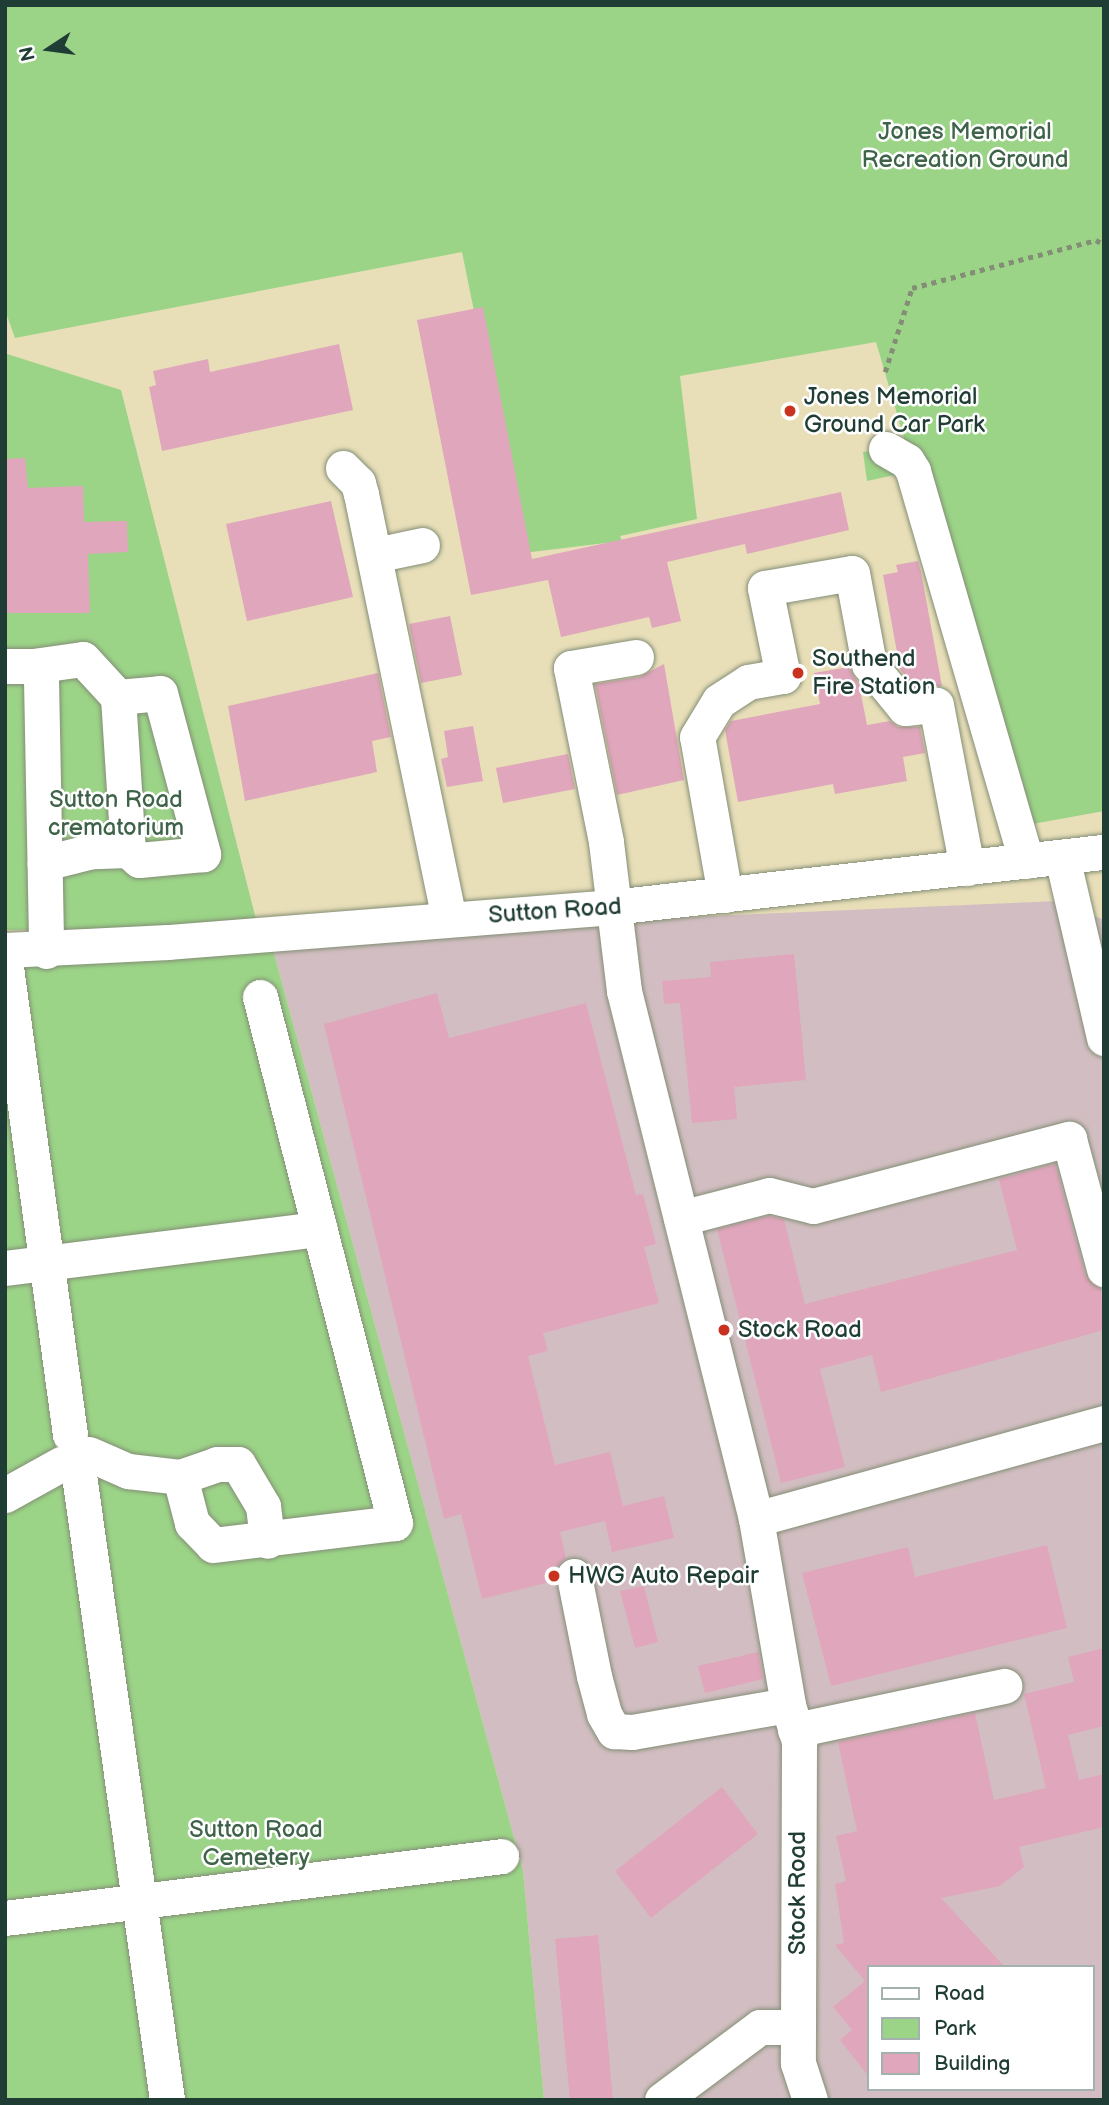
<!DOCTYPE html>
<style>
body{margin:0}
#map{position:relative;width:1109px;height:2105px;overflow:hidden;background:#e8dfb9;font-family:"Balsamiq Sans",sans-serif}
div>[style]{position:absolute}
.industrial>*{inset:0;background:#d2bec2}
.green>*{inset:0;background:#9bd487}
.building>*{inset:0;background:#e0a6bc}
.path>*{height:4.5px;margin-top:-2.25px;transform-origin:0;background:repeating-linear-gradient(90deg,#848e76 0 5px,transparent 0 10px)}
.roads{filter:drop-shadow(0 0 2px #848e76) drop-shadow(0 0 2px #848e76)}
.minor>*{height:35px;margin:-17.5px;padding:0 17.5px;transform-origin:17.5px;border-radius:17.5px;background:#fff}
.dots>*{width:19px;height:19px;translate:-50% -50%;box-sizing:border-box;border:4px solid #fff;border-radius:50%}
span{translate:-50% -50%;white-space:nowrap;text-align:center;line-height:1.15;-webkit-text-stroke:5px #fff;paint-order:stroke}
.park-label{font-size:24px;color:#3e6349}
.poi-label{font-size:24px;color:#1f3d34}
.left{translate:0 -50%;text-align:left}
.street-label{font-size:24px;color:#1f3d34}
.frame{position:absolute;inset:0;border:7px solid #1f3d34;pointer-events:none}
.legend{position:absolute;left:867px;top:1965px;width:228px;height:126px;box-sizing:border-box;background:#fff;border:2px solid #a5b1ae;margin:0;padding:9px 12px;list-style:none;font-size:21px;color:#1f3d34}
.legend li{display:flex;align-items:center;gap:14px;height:35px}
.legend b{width:35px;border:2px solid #a5b1ae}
.north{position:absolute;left:14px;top:14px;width:70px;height:70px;-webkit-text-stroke:5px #fff;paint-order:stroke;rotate:257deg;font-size:19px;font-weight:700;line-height:28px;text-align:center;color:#1f3d34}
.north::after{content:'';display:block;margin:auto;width:24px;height:32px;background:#1f3d34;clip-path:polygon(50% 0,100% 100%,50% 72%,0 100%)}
</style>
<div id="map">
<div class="industrial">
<i style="clip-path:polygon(evenodd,1058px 901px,1104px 920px,1104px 2100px,544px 2100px,523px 1871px,269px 935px,1058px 901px,869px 1967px,1093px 1967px,1093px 2089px,869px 2089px,869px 1967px)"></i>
</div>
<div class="green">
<i style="clip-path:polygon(5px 5px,1104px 5px,1104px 811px,1016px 827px,913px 471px,867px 481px,863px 452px,906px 445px,876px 342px,680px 376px,697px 519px,620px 536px,622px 541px,523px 553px,462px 252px,15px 338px,5px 310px)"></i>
<i style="clip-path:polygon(5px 349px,7px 354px,121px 390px,258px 927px,5px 930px)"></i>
<i style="clip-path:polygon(269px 935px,523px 1871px,544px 2100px,5px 2100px,5px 950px)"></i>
</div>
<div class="building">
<i style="clip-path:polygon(483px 307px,532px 559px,841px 492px,849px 530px,747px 554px,745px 544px,667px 562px,681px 621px,652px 628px,649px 617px,561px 637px,548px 580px,471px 595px,417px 320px)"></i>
<i style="clip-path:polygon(339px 344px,353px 410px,162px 451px,149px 387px,156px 385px,153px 371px,208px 359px,210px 372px)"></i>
<i style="clip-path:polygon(25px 458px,28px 488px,83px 486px,84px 522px,127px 521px,128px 552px,88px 554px,90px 613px,5px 613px,5px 459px)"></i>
<i style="clip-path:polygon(331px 501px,353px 597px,247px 621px,226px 524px)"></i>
<i style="clip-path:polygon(918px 561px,921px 572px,942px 686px,914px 687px,900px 669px,883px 575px,898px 572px,896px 565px)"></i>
<i style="clip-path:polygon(450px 616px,462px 675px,421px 683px,409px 624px)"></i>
<i style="clip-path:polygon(664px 664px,684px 780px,617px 795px,595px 684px,639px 677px)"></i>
<i style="clip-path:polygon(849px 667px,859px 684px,867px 725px,890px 721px,898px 727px,920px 727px,925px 753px,903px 757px,907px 781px,835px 794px,833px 784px,738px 802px,725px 730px,731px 721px,820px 704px,814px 673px)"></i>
<i style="clip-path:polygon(378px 673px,391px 737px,372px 741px,377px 772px,245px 801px,228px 706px)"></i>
<i style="clip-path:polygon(473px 726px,483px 781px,447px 787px,441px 759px,448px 757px,444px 731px)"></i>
<i style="clip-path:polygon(568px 754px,575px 789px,503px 803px,496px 768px)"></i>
<i style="clip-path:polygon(794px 954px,806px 1080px,734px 1087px,737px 1119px,692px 1123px,680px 1003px,664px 1004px,662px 981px,711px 977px,710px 962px)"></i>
<i style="clip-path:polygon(437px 993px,449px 1038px,586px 1003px,636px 1195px,643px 1194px,656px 1244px,644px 1247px,659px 1303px,543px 1333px,548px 1351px,528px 1356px,555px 1465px,610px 1452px,623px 1506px,664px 1496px,674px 1538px,612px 1552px,605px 1521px,560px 1532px,566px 1558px,555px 1569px,554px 1581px,482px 1599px,461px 1514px,444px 1519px,324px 1024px)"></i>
<i style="clip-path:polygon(1055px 1164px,1085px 1274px,1101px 1289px,1104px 1330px,881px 1392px,872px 1355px,820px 1369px,845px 1467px,781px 1483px,717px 1229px,769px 1216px,784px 1219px,805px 1304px,1017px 1250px,999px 1179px)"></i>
<i style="clip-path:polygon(1047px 1545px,1067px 1628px,831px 1686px,802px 1573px,908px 1547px,915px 1577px)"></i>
<i style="clip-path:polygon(644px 1586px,658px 1642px,635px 1648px,620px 1591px)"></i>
<i style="clip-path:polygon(1104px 1648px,1104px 1726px,1068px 1735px,1079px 1780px,1104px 1774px,1104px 1827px,1019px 1847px,1024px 1867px,1000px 1886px,941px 1898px,1005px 1967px,869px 1967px,869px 2077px,840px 2040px,852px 2030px,833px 2007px,865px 1981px,835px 1945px,844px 1943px,835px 1884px,846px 1881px,836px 1836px,857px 1831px,838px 1742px,975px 1713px,994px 1800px,1046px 1788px,1024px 1694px,1074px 1682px,1068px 1657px)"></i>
<i style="clip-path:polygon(758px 1652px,763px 1679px,705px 1693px,698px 1666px)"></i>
<i style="clip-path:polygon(722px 1787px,758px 1834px,651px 1918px,615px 1871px)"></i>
<i style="clip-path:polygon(598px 1935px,613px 2100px,570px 2100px,555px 1939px)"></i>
</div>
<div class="path">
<i style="left:885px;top:372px;width:88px;rotate:-72.2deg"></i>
<i style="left:912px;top:288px;width:190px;rotate:-14.6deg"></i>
<i style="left:1096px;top:240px;width:9px;rotate:32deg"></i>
</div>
<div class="roads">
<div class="minor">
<i style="left:886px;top:449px;width:24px;rotate:30deg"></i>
<i style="left:907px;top:461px;width:12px;rotate:59deg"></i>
<i style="left:913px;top:471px;width:406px;rotate:73.8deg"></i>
<i style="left:343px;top:468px;width:21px;rotate:45deg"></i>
<i style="left:358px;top:483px;width:11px;rotate:75deg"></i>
<i style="left:361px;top:494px;width:434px;rotate:78.3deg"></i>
<i style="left:375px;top:555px;width:48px;rotate:-12deg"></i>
<i style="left:636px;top:657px;width:66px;rotate:170.4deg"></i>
<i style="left:571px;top:668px;width:177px;rotate:78.6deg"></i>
<i style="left:606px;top:842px;width:150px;rotate:83.1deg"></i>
<i style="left:624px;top:991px;width:544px;rotate:75.96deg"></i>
<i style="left:756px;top:1519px;width:189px;rotate:80.2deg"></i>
<i style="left:788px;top:1705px;width:39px;rotate:73deg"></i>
<i style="left:799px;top:1742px;width:321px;rotate:90.2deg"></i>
<i style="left:798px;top:2063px;width:39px;rotate:72deg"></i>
<i style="left:5px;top:666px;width:28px"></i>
<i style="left:33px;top:666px;width:15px;rotate:58deg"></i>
<i style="left:41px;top:679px;width:272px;rotate:88.9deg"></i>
<i style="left:33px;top:666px;width:50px;rotate:-8deg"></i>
<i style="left:83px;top:659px;width:52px;rotate:47.4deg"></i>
<i style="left:118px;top:697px;width:153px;rotate:86.3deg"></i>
<i style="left:128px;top:850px;width:36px;rotate:178deg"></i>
<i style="left:92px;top:851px;width:49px;rotate:165.7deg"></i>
<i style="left:118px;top:697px;width:42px;rotate:-5.4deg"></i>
<i style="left:160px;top:693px;width:167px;rotate:75deg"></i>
<i style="left:203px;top:854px;width:64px;rotate:174.6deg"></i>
<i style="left:139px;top:860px;width:15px;rotate:-138deg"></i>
<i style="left:1062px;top:857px;width:186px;rotate:76.9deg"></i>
<i style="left:725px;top:895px;width:160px;rotate:-100deg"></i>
<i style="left:697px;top:737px;width:42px;rotate:-58.6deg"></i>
<i style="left:719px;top:701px;width:35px;rotate:-33deg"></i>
<i style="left:748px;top:682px;width:36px;rotate:-10deg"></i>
<i style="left:783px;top:676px;width:90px;rotate:-101.6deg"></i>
<i style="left:765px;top:588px;width:88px;rotate:-9.8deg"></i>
<i style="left:852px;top:573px;width:93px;rotate:79.4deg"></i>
<i style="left:869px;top:664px;width:57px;rotate:50.7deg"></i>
<i style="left:905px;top:708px;width:31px;rotate:-6deg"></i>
<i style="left:936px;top:705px;width:166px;rotate:79.2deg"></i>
<i style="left:5px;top:950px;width:163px;rotate:-2.8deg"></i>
<i style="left:168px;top:942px;width:445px;rotate:-4.5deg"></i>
<i style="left:612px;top:907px;width:495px;rotate:-6.4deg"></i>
<i style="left:5px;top:960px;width:479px;rotate:82.2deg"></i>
<i style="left:681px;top:1218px;width:91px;rotate:-14.6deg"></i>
<i style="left:769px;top:1195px;width:45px;rotate:14deg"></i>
<i style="left:813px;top:1206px;width:265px;rotate:-14.7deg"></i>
<i style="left:1069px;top:1139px;width:135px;rotate:74.9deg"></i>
<i style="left:5px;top:1268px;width:317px;rotate:-7.1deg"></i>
<i style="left:89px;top:1454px;width:43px;rotate:23.6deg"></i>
<i style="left:128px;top:1471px;width:52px;rotate:6.6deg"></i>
<i style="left:180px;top:1477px;width:48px;rotate:75.4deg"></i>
<i style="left:192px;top:1523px;width:30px;rotate:46deg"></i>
<i style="left:213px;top:1545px;width:183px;rotate:-6.9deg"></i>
<i style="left:395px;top:1523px;width:543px;rotate:-104.39deg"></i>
<i style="left:78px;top:1468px;width:638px;rotate:81.98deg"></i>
<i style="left:180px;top:1477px;width:39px;rotate:-19deg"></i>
<i style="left:217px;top:1464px;width:21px"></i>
<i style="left:238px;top:1464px;width:49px;rotate:59.2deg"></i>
<i style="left:263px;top:1506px;width:35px;rotate:83deg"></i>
<i style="left:5px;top:1495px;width:64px;rotate:-29deg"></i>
<i style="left:756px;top:1519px;width:361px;rotate:-15.4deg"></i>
<i style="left:574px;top:1576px;width:102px;rotate:78.7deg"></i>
<i style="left:594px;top:1676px;width:39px;rotate:75deg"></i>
<i style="left:604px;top:1714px;width:20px;rotate:60deg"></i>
<i style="left:614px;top:1731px;width:18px;rotate:3deg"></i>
<i style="left:632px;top:1732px;width:158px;rotate:-9.8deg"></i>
<i style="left:795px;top:1730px;width:214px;rotate:-11.9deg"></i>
<i style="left:5px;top:1918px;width:500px;rotate:-7.1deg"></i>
<i style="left:662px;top:2100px;width:122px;rotate:-36.7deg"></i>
<i style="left:760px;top:2027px;width:38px"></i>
</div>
</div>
<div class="dots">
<i style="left:790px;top:411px;background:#c8321e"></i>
<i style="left:798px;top:673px;background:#c8321e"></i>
<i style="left:724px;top:1330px;background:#c8321e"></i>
<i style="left:554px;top:1576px;background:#c8321e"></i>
</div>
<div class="park-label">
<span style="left:965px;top:146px">Jones Memorial<br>Recreation Ground</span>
<span style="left:116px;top:814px">Sutton Road<br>crematorium</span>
<span style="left:256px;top:1844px">Sutton Road<br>Cemetery</span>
</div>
<div class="poi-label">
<span class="left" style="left:804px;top:411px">Jones Memorial<br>Ground Car Park</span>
<span class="left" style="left:812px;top:673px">Southend<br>Fire Station</span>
<span class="left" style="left:738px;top:1330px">Stock Road</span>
<span class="left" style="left:568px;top:1576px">HWG Auto Repair</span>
</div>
<div class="street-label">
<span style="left:555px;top:911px;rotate:-4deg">Sutton Road</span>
<span style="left:798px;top:1893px;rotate:-90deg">Stock Road</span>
</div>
<div class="frame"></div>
<ul class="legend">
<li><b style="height:9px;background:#fff"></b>Road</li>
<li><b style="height:19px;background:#9bd487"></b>Park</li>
<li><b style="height:19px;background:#e0a6bc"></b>Building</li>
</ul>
<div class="north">N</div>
</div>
